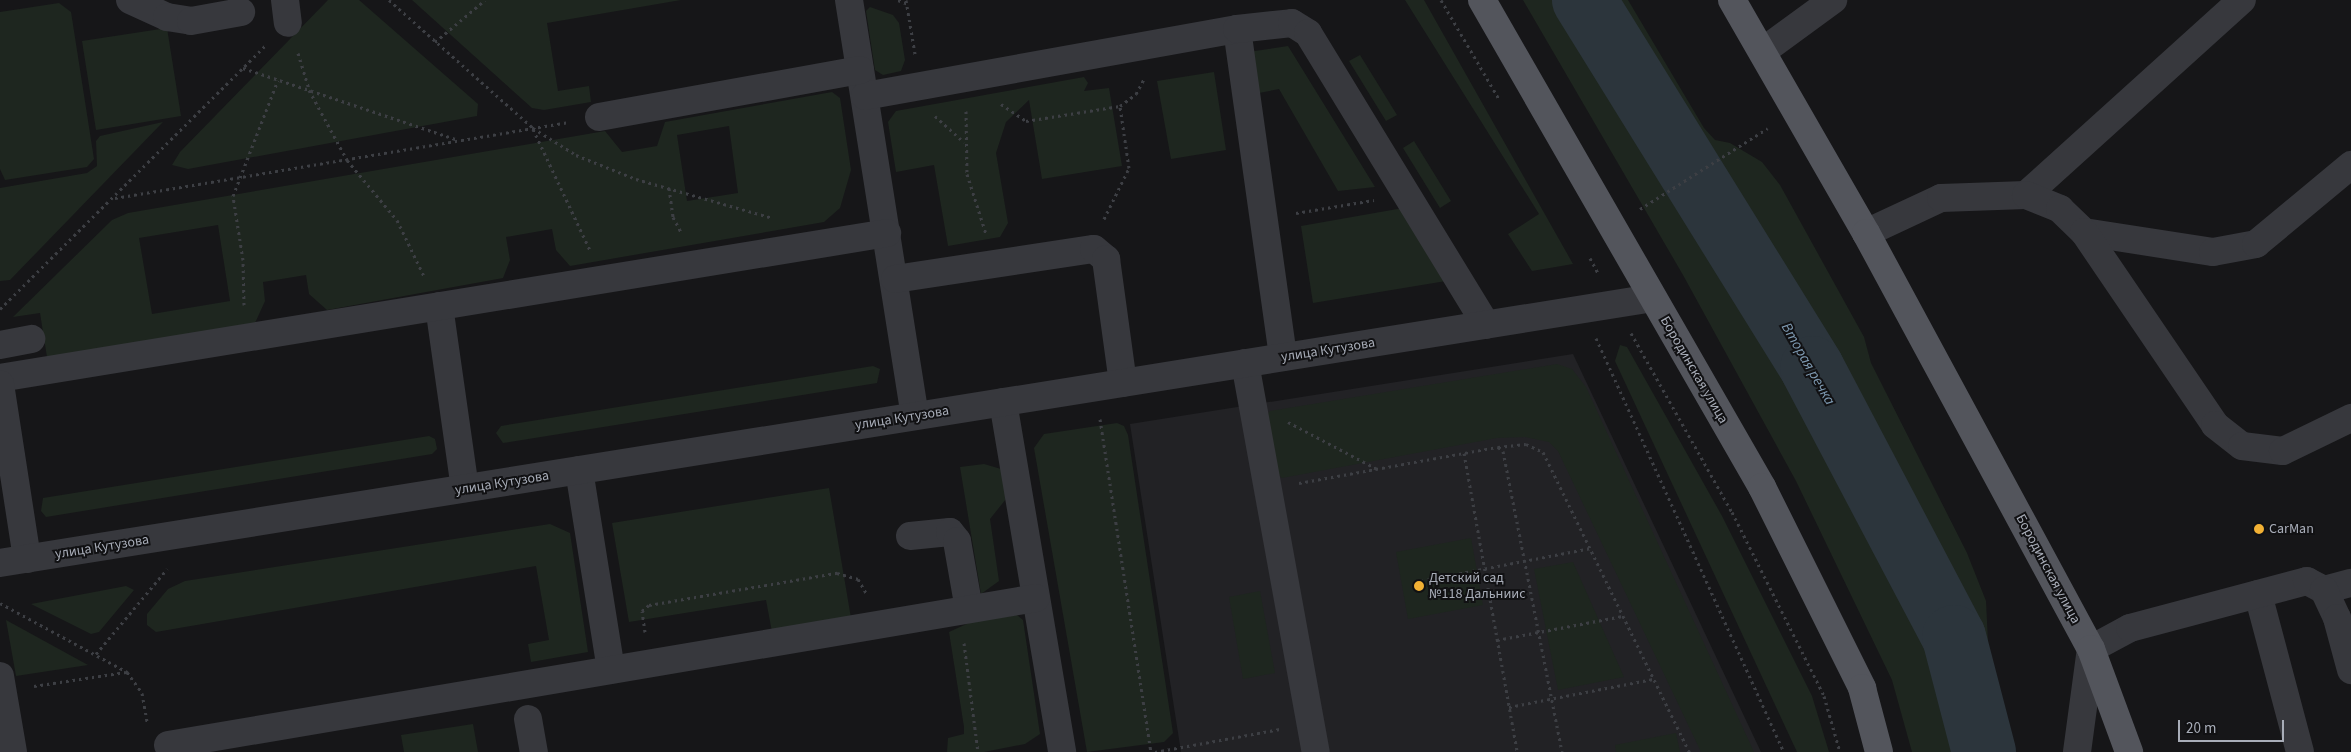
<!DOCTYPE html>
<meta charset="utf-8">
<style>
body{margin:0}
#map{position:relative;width:2351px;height:752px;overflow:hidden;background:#161618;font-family:"Source Sans 3",sans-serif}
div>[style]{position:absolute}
.built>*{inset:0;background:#222225}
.green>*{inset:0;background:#1e261f}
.river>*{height:64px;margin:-32px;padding:0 32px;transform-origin:32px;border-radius:32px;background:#2c353c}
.path>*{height:3px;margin-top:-1.5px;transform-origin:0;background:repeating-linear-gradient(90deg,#3d3f44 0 2.5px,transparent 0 6.5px)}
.minor>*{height:28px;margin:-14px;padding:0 14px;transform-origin:14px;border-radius:14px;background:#37383d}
.major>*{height:28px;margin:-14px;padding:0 14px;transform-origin:14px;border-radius:14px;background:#53555c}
.dots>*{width:14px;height:14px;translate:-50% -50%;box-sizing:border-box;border:2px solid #111113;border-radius:50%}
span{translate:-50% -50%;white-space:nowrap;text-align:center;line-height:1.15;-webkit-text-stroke:4px #111113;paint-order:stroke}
.street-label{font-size:14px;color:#a8adb8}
.poi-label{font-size:14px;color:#a8adb8}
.left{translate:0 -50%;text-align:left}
.water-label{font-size:15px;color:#7f9bb3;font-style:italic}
.scale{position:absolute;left:2178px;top:720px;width:106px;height:22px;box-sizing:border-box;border:2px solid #a8adb8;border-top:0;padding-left:6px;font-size:15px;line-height:18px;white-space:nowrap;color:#a8adb8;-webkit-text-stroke:4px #111113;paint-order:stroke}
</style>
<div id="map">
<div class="built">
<i style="clip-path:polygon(1573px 354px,1761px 752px,1181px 752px,1130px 424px)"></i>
</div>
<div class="green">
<i style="clip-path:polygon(328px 0,359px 0,478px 104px,477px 116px,188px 169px,172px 165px,180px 152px)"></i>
<i style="clip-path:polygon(412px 0,681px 0,547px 23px,558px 91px,589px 86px,591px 102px,544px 110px,532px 108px)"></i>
<i style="clip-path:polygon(1405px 0,1424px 0,1573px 264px,1532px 271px,1508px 234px,1539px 214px)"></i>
<i style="clip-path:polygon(1523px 0,1628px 0,1704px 128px,1715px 140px,1730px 143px,1762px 162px,1780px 185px,1864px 337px,1871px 363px,1967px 553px,1986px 601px,1989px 662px,2016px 752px,1912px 752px,1892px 680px,1796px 481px,1683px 275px)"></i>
<i style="clip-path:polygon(59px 3px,71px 12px,94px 159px,87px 167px,5px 180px,0 169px,0 12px)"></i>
<i style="clip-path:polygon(870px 7px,893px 15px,899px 23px,905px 60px,901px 71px,883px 75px,875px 70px,866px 11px)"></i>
<i style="clip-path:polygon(167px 28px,181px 116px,96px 130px,82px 41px)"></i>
<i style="clip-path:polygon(1288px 46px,1375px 187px,1338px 191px,1279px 89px,1259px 93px,1248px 52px)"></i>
<i style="clip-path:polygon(1360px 55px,1397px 115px,1386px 121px,1349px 61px)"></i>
<i style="clip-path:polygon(1214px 72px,1226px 150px,1171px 159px,1157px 81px)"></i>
<i style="clip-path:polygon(1084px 77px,1088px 83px,1084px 91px,1109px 88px,1122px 166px,1042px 179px,1029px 100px,1006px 122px,996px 153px,1008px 223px,1000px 237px,948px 246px,934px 165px,896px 172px,888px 122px,896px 111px)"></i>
<i style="clip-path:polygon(evenodd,832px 92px,840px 98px,851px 170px,840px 208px,824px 222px,570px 266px,556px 250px,552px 229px,506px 237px,510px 260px,503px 278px,327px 310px,309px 294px,306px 275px,263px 282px,265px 301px,255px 323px,47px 357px,40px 313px,13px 317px,112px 220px,128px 213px,605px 131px,622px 152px,657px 146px,665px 122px,832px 92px,729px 126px,738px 193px,687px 201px,677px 135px,729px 126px,832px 92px,218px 225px,230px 301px,152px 314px,139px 238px,218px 225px)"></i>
<i style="clip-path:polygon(163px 122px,10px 280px,0 281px,0 188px,87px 173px,97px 166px,96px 141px,100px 136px)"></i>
<i style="clip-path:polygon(1414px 141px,1451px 201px,1440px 208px,1403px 148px)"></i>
<i style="clip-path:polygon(1403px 208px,1446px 281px,1313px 303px,1301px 226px)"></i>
<i style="clip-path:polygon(1620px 345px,1627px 347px,1722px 516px,1812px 696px,1829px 752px,1797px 752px,1615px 361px)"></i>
<i style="clip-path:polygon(1557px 364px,1572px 369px,1586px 387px,1754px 752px,1701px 752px,1558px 451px,1549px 442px,1525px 437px,1497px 438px,1282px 478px,1275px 471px,1266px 416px,1270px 411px)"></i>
<i style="clip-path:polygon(873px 366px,880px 369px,877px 383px,503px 443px,496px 433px,501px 426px)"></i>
<i style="clip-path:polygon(1117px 423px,1124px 426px,1128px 435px,1173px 733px,1164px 742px,1087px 752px,1034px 448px,1044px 434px)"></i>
<i style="clip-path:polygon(429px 436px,435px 439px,437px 449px,432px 454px,46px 517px,41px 511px,43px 498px)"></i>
<i style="clip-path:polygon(984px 464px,1001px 469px,1006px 499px,990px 519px,999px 581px,981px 594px,960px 467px)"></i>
<i style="clip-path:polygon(829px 488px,851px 618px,772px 632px,766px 600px,629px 622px,612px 523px)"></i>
<i style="clip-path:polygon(550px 524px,570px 533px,588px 652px,531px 662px,528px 644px,549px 640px,536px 566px,156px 632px,147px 625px,147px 614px,168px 589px,185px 581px)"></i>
<i style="clip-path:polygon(1471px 538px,1483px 605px,1408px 619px,1396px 552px)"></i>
<i style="clip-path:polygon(1573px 562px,1624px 677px,1558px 690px,1534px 569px)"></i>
<i style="clip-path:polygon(126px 586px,134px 590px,99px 632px,91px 634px,31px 604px)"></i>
<i style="clip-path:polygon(1260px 591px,1275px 673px,1243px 679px,1229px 597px)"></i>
<i style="clip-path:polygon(1017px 615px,1023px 620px,1040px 734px,1025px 744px,984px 752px,947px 752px,948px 738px,964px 734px,964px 727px,949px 632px,971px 622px)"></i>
<i style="clip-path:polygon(6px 620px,88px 665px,16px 676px)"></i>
<i style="clip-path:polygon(473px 724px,478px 752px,404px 752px,401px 735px)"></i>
<i style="clip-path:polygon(1676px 733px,1680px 752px,1616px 752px,1615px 745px)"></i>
</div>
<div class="river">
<i style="left:1584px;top:0;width:433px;rotate:58.2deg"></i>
<i style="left:1812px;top:368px;width:304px;rotate:62.2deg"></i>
<i style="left:1954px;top:637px;width:119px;rotate:75.4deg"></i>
</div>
<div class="path">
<i style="left:389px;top:0;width:193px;rotate:41.6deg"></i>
<i style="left:533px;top:128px;width:51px;rotate:32.1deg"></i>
<i style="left:576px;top:155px;width:65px;rotate:21.8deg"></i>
<i style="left:636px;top:179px;width:142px;rotate:15.9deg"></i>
<i style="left:898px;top:0;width:9px;rotate:21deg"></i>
<i style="left:906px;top:0;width:55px;rotate:80.5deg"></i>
<i style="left:1441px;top:0;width:115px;rotate:59.6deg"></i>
<i style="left:435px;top:42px;width:65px;rotate:-40deg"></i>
<i style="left:298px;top:53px;width:39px;rotate:73deg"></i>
<i style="left:309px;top:90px;width:80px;rotate:61.5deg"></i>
<i style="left:347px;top:160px;width:78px;rotate:50.2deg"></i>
<i style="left:397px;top:220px;width:62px;rotate:64.3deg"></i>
<i style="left:243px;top:68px;width:227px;rotate:18.5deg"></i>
<i style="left:1001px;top:104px;width:30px;rotate:34deg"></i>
<i style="left:1026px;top:121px;width:95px;rotate:-9.1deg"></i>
<i style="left:1120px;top:106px;width:20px;rotate:-37deg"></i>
<i style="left:1136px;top:94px;width:17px;rotate:-62deg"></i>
<i style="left:966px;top:111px;width:63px;rotate:89.1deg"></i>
<i style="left:967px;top:174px;width:63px;rotate:72.4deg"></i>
<i style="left:935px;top:116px;width:39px;rotate:42deg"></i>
<i style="left:533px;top:129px;width:134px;rotate:64.8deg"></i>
<i style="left:669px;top:188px;width:29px;rotate:82deg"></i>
<i style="left:673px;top:217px;width:19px;rotate:62deg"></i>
<i style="left:115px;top:198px;width:459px;rotate:-9.5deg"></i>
<i style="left:1640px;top:209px;width:151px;rotate:-32.3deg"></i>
<i style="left:1296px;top:213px;width:79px;rotate:-9.5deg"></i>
<i style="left:1104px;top:219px;width:57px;rotate:-63.9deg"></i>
<i style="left:1129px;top:168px;width:63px;rotate:-98.3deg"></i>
<i style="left:1590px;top:258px;width:19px;rotate:62deg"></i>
<i style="left:244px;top:305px;width:45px;rotate:-91.3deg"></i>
<i style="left:243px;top:260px;width:65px;rotate:-98.9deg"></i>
<i style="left:233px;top:196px;width:124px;rotate:-68.8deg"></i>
<i style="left:0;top:309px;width:375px;rotate:-44.8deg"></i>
<i style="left:1631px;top:333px;width:206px;rotate:60.6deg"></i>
<i style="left:1732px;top:512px;width:206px;rotate:63.4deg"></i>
<i style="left:1824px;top:696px;width:58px;rotate:74.1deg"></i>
<i style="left:1596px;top:338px;width:455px;rotate:65.6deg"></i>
<i style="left:1100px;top:419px;width:337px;rotate:81.3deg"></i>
<i style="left:1288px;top:422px;width:101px;rotate:27.8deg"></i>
<i style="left:1498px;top:447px;width:28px;rotate:-6deg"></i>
<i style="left:1526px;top:444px;width:19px;rotate:25deg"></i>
<i style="left:1543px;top:452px;width:334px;rotate:64deg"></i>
<i style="left:1464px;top:453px;width:304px;rotate:79.9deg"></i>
<i style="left:1299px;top:483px;width:202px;rotate:-10.3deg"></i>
<i style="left:1498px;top:447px;width:6px;rotate:39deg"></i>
<i style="left:1503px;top:451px;width:307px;rotate:78.9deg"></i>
<i style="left:1421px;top:581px;width:172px;rotate:-11deg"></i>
<i style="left:0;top:603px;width:145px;rotate:28.5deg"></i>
<i style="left:127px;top:672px;width:26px;rotate:54deg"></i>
<i style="left:142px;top:693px;width:29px;rotate:80deg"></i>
<i style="left:645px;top:632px;width:21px;rotate:-98deg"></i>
<i style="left:642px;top:611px;width:9px;rotate:-41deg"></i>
<i style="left:649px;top:605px;width:191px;rotate:-9.7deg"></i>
<i style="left:837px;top:573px;width:22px;rotate:16deg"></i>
<i style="left:858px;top:579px;width:16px;rotate:60deg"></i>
<i style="left:1497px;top:640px;width:128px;rotate:-10.8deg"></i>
<i style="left:964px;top:643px;width:110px;rotate:82.7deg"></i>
<i style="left:96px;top:654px;width:111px;rotate:-50.1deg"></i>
<i style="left:34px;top:686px;width:93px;rotate:-8.7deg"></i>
<i style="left:1509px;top:707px;width:147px;rotate:-11deg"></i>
<i style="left:1155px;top:752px;width:127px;rotate:-10.4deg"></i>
</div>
<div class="minor">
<i style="left:130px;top:0;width:41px;rotate:24.7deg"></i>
<i style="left:167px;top:17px;width:24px;rotate:9deg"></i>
<i style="left:191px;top:21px;width:51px;rotate:-10.2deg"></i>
<i style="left:285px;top:0;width:23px;rotate:83deg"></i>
<i style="left:849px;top:0;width:421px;rotate:81deg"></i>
<i style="left:1237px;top:29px;width:331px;rotate:82deg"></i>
<i style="left:1763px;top:51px;width:87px;rotate:-36.1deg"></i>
<i style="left:865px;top:96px;width:378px;rotate:-10.2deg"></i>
<i style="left:1237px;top:29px;width:55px;rotate:-6.2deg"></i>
<i style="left:1292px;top:23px;width:19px;rotate:32deg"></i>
<i style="left:1308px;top:33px;width:342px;rotate:58.6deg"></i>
<i style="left:599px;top:117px;width:265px;rotate:-10.2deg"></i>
<i style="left:2026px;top:195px;width:291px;rotate:-42.1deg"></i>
<i style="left:2084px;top:232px;width:131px;rotate:8.8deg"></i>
<i style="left:2213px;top:252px;width:44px;rotate:-10.5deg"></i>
<i style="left:2256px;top:244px;width:124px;rotate:-39.7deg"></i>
<i style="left:1866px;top:233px;width:83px;rotate:-25deg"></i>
<i style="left:1941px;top:198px;width:85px;rotate:-2deg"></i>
<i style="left:2026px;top:195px;width:37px;rotate:22deg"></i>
<i style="left:2060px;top:209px;width:33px;rotate:44deg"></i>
<i style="left:2084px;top:232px;width:233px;rotate:55.8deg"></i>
<i style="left:2215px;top:425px;width:34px;rotate:38deg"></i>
<i style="left:2242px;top:446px;width:41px;rotate:7deg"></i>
<i style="left:2283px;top:451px;width:76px;rotate:-25.9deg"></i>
<i style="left:895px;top:279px;width:201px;rotate:-8.6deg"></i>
<i style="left:1094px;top:249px;width:16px;rotate:40deg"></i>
<i style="left:1106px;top:259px;width:125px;rotate:82.2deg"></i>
<i style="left:439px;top:306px;width:184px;rotate:81.9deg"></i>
<i style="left:0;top:345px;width:32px;rotate:-11deg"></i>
<i style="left:1245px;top:363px;width:395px;rotate:79.7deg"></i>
<i style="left:0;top:378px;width:899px;rotate:-9.28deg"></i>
<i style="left:0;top:384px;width:177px;rotate:81.2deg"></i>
<i style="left:1003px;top:402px;width:355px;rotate:80.4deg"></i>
<i style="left:579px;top:470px;width:202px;rotate:80.9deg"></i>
<i style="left:910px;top:536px;width:40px;rotate:-5.7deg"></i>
<i style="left:950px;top:532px;width:11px;rotate:52deg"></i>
<i style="left:957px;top:541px;width:69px;rotate:80deg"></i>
<i style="left:0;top:563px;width:1673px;rotate:-9.11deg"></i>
<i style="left:2324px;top:590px;width:28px;rotate:-15deg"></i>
<i style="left:2258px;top:594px;width:163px;rotate:75.1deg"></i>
<i style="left:0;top:676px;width:77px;rotate:80.3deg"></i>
<i style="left:528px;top:719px;width:34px;rotate:80deg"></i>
<i style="left:168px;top:745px;width:880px;rotate:-9.61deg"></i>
<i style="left:2077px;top:752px;width:104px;rotate:-82.3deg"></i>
<i style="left:2091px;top:649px;width:44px;rotate:-28.3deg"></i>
<i style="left:2130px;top:628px;width:183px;rotate:-14.9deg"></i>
<i style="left:2307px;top:581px;width:19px;rotate:28deg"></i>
<i style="left:2324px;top:590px;width:31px;rotate:65deg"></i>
<i style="left:2337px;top:618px;width:54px;rotate:74.9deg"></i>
</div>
<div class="major">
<i style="left:1482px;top:0;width:562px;rotate:60.1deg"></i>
<i style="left:1762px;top:487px;width:225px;rotate:63.5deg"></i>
<i style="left:1862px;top:688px;width:66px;rotate:75.1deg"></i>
<i style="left:1732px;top:0;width:269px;rotate:60.1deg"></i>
<i style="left:1866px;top:233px;width:473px;rotate:61.6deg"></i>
<i style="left:2091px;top:649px;width:110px;rotate:69.7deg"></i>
</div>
<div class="dots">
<i style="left:2259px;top:529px;background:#f2b134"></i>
<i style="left:1419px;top:586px;background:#f2b134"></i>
</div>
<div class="street-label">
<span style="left:1328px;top:350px;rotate:-9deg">улица Кутузова</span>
<span style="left:1694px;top:370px;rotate:60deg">Бородинская улица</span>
<span style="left:902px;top:418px;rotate:-9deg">улица Кутузова</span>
<span style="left:502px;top:483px;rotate:-9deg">улица Кутузова</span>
<span style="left:102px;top:547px;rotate:-9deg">улица Кутузова</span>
<span style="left:2048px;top:569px;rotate:62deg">Бородинская улица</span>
</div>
<div class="poi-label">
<span class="left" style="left:2269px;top:529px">CarMan</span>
<span class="left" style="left:1429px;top:586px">Детский сад<br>№118 Дальниис</span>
</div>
<div class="water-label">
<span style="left:1808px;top:364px;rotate:60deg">Вторая речка</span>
</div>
<div class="scale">20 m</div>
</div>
